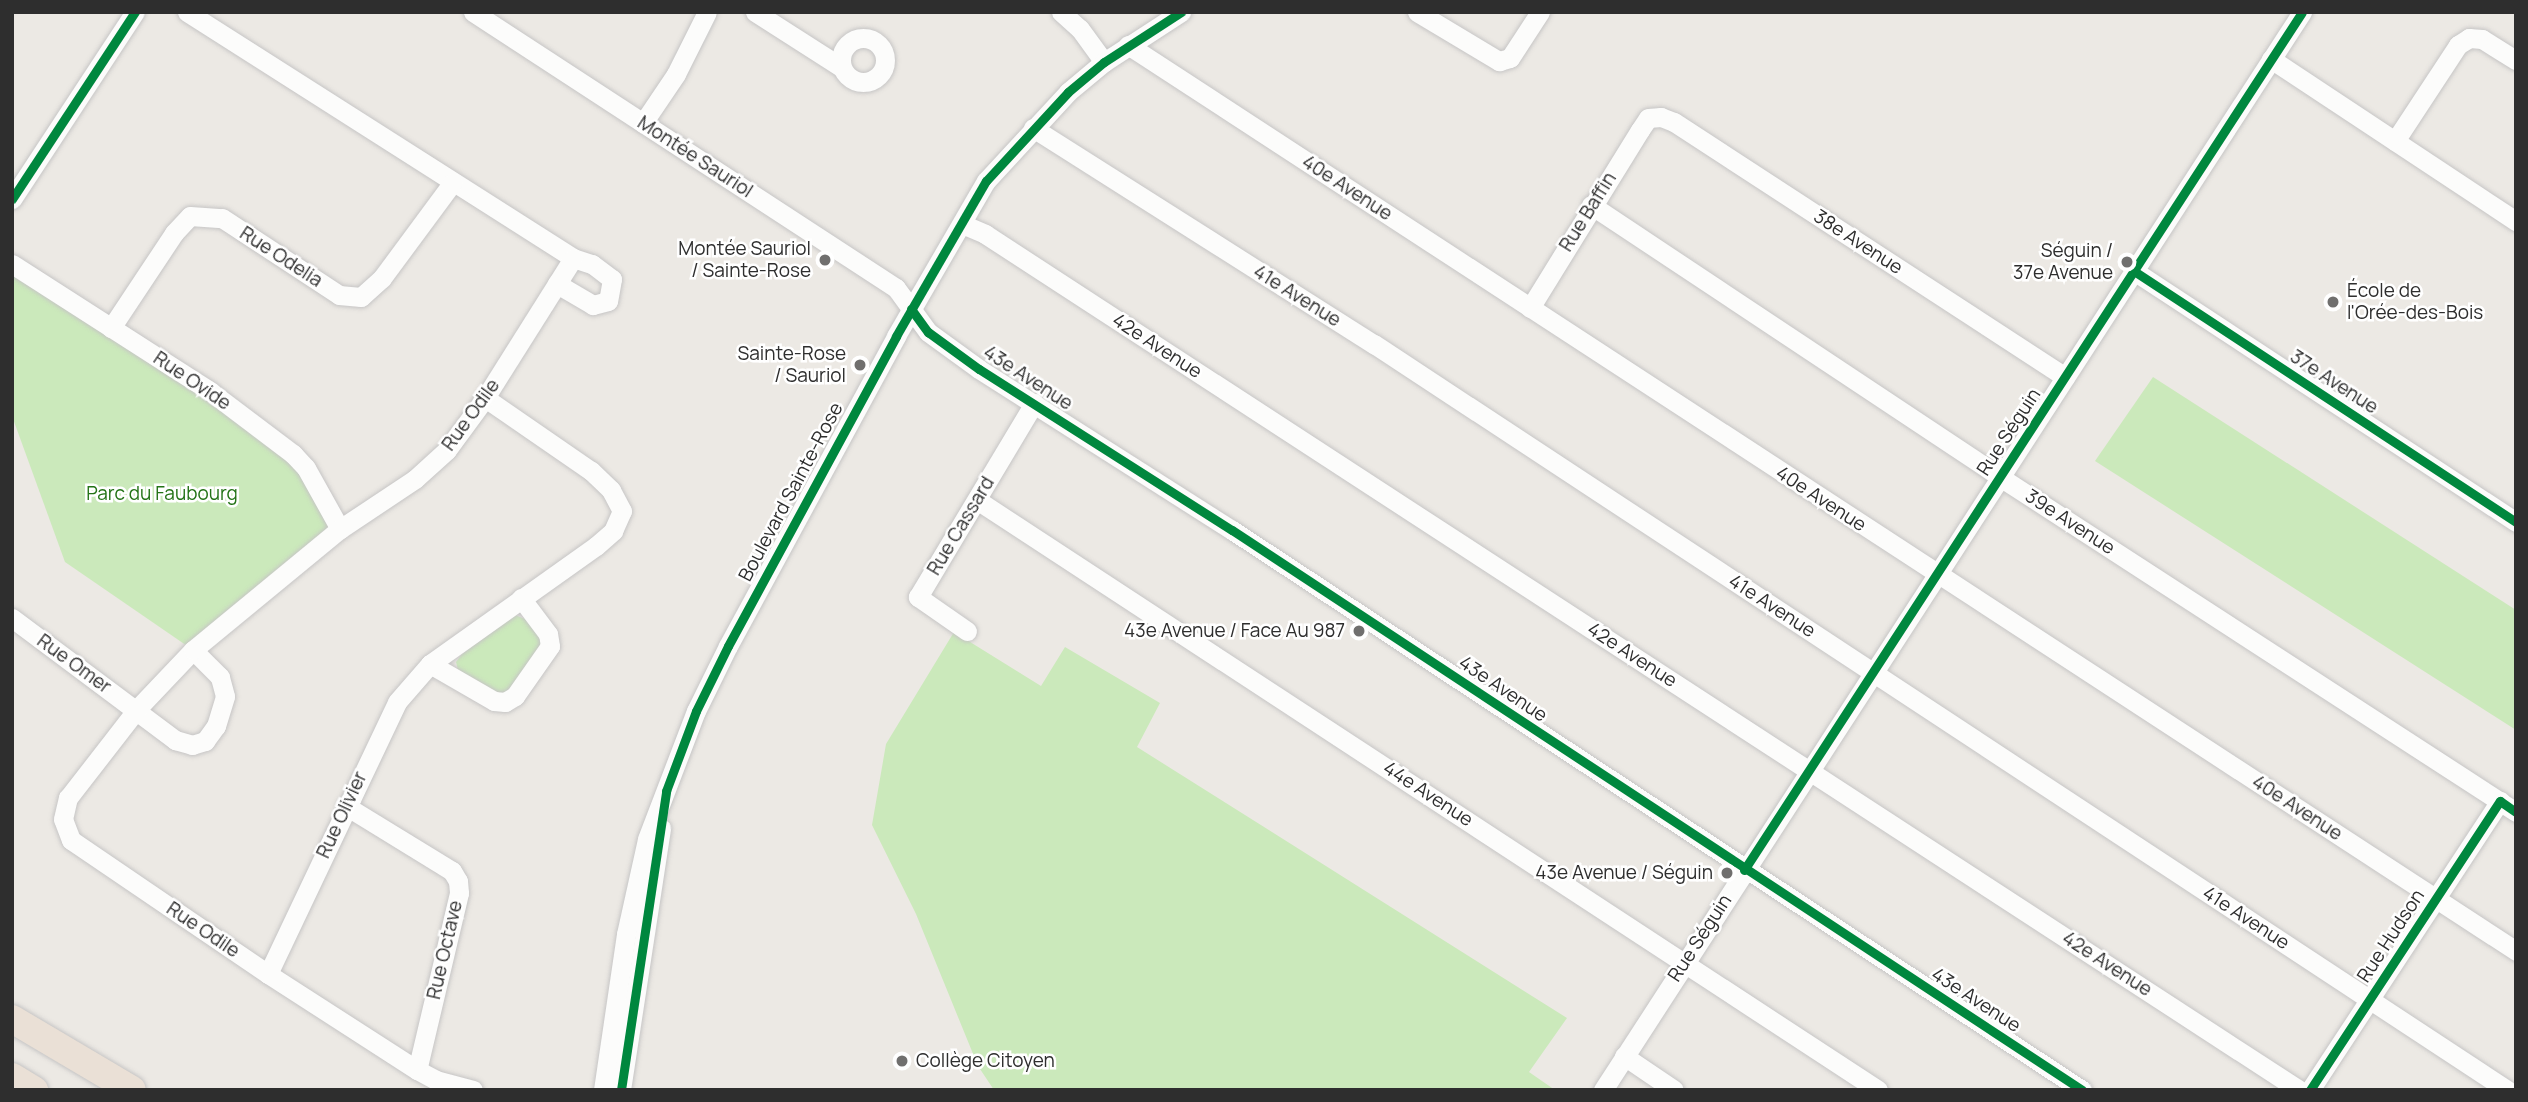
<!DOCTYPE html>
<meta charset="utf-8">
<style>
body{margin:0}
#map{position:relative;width:2528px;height:1102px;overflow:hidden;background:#ece9e4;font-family:Manrope,sans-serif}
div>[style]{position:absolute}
.green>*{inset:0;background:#cbe9bb}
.roads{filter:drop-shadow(0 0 2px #c6c5c5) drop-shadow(0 0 2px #c6c5c5)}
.minor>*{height:19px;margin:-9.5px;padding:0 9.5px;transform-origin:9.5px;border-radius:9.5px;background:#fcfcfb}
.minor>.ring{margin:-9.5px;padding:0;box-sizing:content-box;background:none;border:19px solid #fcfcfb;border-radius:50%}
.highway>*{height:28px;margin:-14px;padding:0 14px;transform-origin:14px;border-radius:14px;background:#eae0d6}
.cycleway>*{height:9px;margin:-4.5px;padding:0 4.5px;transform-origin:4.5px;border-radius:4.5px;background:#00873e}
.dots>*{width:19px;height:19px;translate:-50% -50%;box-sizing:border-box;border:4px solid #fff;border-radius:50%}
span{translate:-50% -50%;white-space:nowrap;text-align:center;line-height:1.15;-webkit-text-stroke:5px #fff;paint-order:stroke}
.street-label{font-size:19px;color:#2e2e2e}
.poi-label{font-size:19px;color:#2e2e2e}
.right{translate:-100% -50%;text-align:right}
.left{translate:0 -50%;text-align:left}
.park-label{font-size:19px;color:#237316}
.frame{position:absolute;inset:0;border:14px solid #2e2e2e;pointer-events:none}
</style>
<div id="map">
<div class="green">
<i style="clip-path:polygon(12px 264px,293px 454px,340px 529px,193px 650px,65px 562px,12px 416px)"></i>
<i style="clip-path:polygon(2153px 377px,2516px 610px,2516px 730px,2095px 461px)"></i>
<i style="clip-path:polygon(515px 615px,525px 619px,541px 638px,540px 649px,510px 692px,502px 696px,458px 670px,456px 662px,462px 654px)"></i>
<i style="clip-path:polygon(954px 632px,1041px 686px,1065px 647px,1160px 703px,1137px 747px,1567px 1018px,1529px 1072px,1555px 1090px,994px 1090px,978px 1066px,916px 914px,872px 825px,886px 744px)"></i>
</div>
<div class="roads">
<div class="minor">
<i style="left:187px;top:12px;width:458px;rotate:32.5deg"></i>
<i style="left:573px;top:258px;width:20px;rotate:18deg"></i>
<i style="left:592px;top:264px;width:25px;rotate:37deg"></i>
<i style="left:612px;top:279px;width:22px;rotate:100deg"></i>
<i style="left:608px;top:301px;width:16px;rotate:165deg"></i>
<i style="left:593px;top:305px;width:42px;rotate:-149.7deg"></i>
<i style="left:473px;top:12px;width:505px;rotate:33.12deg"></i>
<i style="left:896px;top:288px;width:54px;rotate:54deg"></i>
<i style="left:928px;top:332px;width:63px;rotate:36deg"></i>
<i style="left:979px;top:369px;width:300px;rotate:32.5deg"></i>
<i style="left:1232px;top:530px;width:1018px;rotate:33.38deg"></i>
<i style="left:755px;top:12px;width:102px;rotate:32.6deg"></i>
<i style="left:1061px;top:12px;width:25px;rotate:42deg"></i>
<i style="left:1080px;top:29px;width:41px;rotate:54deg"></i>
<i style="left:1417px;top:12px;width:96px;rotate:30.9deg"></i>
<i style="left:1499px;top:61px;width:11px;rotate:-15deg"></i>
<i style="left:1510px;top:58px;width:55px;rotate:-56.9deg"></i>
<i class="ring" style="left:841px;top:38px;width:25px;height:25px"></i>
<i style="left:1128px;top:45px;width:1658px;rotate:33.13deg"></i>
<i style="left:2271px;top:59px;width:294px;rotate:33.5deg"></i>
<i style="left:643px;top:123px;width:59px;rotate:-56deg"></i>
<i style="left:676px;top:74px;width:69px;rotate:-63.4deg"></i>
<i style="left:1033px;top:128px;width:404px;rotate:32.4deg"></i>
<i style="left:1374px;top:344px;width:1357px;rotate:33.36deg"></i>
<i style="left:2395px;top:141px;width:115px;rotate:-56.7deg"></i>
<i style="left:2458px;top:45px;width:13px;rotate:-32deg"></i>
<i style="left:2469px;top:38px;width:13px;rotate:4deg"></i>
<i style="left:2482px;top:39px;width:40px;rotate:32deg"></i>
<i style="left:12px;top:199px;width:224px;rotate:-56.7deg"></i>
<i style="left:1591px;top:205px;width:491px;rotate:33.6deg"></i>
<i style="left:2000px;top:477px;width:615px;rotate:32.99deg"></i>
<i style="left:962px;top:224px;width:25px;rotate:23deg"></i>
<i style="left:985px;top:234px;width:1568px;rotate:33.08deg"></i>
<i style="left:12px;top:264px;width:237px;rotate:32.7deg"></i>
<i style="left:211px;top:392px;width:103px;rotate:37.1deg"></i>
<i style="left:293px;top:454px;width:19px;rotate:47deg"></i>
<i style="left:306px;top:468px;width:70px;rotate:60.9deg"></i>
<i style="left:2134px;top:271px;width:457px;rotate:33.3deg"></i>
<i style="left:1530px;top:308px;width:209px;rotate:-58.3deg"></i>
<i style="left:1640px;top:130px;width:14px;rotate:-56deg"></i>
<i style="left:1648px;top:118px;width:13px;rotate:-4deg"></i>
<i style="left:1661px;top:117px;width:14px;rotate:21deg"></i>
<i style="left:1674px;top:122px;width:467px;rotate:33.1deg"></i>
<i style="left:111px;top:328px;width:114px;rotate:-56.4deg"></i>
<i style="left:174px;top:233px;width:23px;rotate:-47deg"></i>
<i style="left:190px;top:216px;width:32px;rotate:4deg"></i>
<i style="left:222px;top:218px;width:140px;rotate:33.3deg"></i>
<i style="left:339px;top:295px;width:22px;rotate:5deg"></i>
<i style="left:361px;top:297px;width:28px;rotate:-42deg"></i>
<i style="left:382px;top:278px;width:119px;rotate:-53.5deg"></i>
<i style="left:977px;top:500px;width:1077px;rotate:33.22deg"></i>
<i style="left:12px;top:618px;width:204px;rotate:36.8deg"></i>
<i style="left:175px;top:740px;width:18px;rotate:16deg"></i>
<i style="left:192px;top:745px;width:14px;rotate:-17deg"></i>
<i style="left:205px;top:741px;width:19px;rotate:-54deg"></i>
<i style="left:216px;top:726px;width:31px;rotate:-73deg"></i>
<i style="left:225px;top:696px;width:20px;rotate:-105deg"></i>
<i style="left:220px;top:677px;width:38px;rotate:-135deg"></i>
<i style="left:967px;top:631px;width:60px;rotate:-145.2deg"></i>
<i style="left:918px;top:597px;width:226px;rotate:-59.1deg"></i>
<i style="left:430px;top:664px;width:74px;rotate:30deg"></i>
<i style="left:494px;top:701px;width:11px;rotate:5deg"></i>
<i style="left:505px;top:702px;width:12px;rotate:-31deg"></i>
<i style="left:515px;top:696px;width:61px;rotate:-55deg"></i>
<i style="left:550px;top:646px;width:12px;rotate:-99deg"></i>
<i style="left:548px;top:634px;width:45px;rotate:-126.9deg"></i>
<i style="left:346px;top:806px;width:124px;rotate:31.5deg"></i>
<i style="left:452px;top:871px;width:12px;rotate:59deg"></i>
<i style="left:458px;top:881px;width:12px;rotate:85deg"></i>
<i style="left:459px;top:893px;width:182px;rotate:103.3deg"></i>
<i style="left:268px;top:974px;width:301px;rotate:-64.6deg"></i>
<i style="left:397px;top:702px;width:50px;rotate:-49deg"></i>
<i style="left:430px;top:664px;width:204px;rotate:-35.4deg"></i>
<i style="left:596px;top:546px;width:23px;rotate:-41deg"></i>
<i style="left:613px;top:531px;width:22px;rotate:-66deg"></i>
<i style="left:622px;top:511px;width:24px;rotate:-118deg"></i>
<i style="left:611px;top:490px;width:28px;rotate:-136deg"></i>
<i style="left:591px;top:471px;width:129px;rotate:-145.4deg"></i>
<i style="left:1624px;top:1056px;width:60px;rotate:34.2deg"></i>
<i style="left:473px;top:1090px;width:38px;rotate:-165deg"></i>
<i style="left:436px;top:1080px;width:21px;rotate:-152deg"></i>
<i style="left:417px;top:1070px;width:177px;rotate:-147.2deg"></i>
<i style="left:268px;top:974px;width:238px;rotate:-145.8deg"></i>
<i style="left:71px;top:840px;width:22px;rotate:-111deg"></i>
<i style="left:63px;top:819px;width:22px;rotate:-77deg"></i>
<i style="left:68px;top:798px;width:113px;rotate:-52.2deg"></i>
<i style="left:137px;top:709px;width:81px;rotate:-46.5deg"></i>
<i style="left:193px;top:650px;width:190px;rotate:-39.5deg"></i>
<i style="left:340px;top:529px;width:90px;rotate:-33.7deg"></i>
<i style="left:415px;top:479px;width:43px;rotate:-42.2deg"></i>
<i style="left:447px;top:450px;width:64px;rotate:-53.8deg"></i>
<i style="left:485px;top:398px;width:165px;rotate:-57.8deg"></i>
<i style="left:603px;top:1090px;width:158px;rotate:-81.6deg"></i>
<i style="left:626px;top:934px;width:97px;rotate:-77.5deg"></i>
<i style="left:647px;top:839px;width:137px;rotate:-69.1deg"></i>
<i style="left:696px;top:711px;width:72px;rotate:-63.8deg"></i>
<i style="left:728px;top:646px;width:353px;rotate:-61.5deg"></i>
<i style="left:896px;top:336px;width:179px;rotate:-59.9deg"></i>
<i style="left:986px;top:181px;width:121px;rotate:-47.3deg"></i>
<i style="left:1068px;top:92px;width:47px;rotate:-39.8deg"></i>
<i style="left:1104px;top:62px;width:92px;rotate:-33deg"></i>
<i style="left:621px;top:1090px;width:265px;rotate:-81.3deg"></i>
<i style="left:1603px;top:1090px;width:1285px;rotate:-57.04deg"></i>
<i style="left:2310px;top:1090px;width:346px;rotate:-56.7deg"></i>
</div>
<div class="highway">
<i style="left:12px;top:1019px;width:139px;rotate:30.6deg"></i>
<i style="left:12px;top:1077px;width:26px;rotate:31deg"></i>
</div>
</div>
<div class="cycleway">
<i style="left:12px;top:199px;width:224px;rotate:-56.7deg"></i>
<i style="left:2134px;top:271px;width:457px;rotate:33.3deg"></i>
<i style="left:911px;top:309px;width:29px;rotate:54deg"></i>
<i style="left:928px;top:332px;width:63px;rotate:36deg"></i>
<i style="left:979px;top:369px;width:300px;rotate:32.5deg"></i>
<i style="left:1232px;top:530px;width:1018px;rotate:33.38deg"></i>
<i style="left:1744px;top:870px;width:1023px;rotate:-56.96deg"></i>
<i style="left:621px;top:1090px;width:302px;rotate:-81.4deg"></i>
<i style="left:666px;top:791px;width:85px;rotate:-69.4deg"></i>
<i style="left:696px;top:711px;width:72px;rotate:-63.8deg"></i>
<i style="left:728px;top:646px;width:353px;rotate:-61.5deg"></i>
<i style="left:896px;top:336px;width:179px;rotate:-59.9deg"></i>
<i style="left:986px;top:181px;width:121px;rotate:-47.3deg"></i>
<i style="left:1068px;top:92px;width:47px;rotate:-39.8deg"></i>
<i style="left:1104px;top:62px;width:92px;rotate:-33deg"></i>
<i style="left:2310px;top:1090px;width:346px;rotate:-56.7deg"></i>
<i style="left:2500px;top:801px;width:19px;rotate:35deg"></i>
</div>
<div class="dots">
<i style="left:825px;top:260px;background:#706f6e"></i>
<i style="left:2127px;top:262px;background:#706f6e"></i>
<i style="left:2333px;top:302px;background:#706f6e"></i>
<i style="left:860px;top:365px;background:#706f6e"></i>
<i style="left:1359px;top:631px;background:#706f6e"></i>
<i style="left:1727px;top:873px;background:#706f6e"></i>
<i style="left:902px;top:1061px;background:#706f6e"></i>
</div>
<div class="street-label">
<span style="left:695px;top:157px;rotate:33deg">Montée Sauriol</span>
<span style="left:1347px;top:188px;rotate:33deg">40e Avenue</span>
<span style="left:1588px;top:212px;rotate:-58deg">Rue Baffin</span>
<span style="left:1858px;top:242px;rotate:33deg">38e Avenue</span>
<span style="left:281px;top:257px;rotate:33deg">Rue Odelia</span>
<span style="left:1297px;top:296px;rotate:32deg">41e Avenue</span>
<span style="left:1157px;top:346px;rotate:33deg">42e Avenue</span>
<span style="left:1028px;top:378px;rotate:33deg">43e Avenue</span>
<span style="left:192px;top:381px;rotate:34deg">Rue Ovide</span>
<span style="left:2334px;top:382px;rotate:33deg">37e Avenue</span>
<span style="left:471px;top:415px;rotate:-54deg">Rue Odile</span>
<span style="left:2009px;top:432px;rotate:-57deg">Rue Séguin</span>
<span style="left:791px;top:492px;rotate:-62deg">Boulevard Sainte-Rose</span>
<span style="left:1821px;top:499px;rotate:33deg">40e Avenue</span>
<span style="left:2070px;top:522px;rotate:33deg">39e Avenue</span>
<span style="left:961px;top:526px;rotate:-59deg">Rue Cassard</span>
<span style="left:1772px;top:606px;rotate:33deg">41e Avenue</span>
<span style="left:1632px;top:655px;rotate:33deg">42e Avenue</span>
<span style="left:74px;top:664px;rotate:36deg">Rue Omer</span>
<span style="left:1503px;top:689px;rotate:34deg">43e Avenue</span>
<span style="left:1428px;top:794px;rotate:33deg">44e Avenue</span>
<span style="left:2297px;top:808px;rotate:33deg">40e Avenue</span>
<span style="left:342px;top:815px;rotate:-65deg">Rue Olivier</span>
<span style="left:2246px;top:918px;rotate:33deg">41e Avenue</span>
<span style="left:203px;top:930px;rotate:34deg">Rue Odile</span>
<span style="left:2391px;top:936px;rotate:-57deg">Rue Hudson</span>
<span style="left:1700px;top:938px;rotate:-57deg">Rue Séguin</span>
<span style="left:445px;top:950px;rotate:-77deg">Rue Octave</span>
<span style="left:2107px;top:964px;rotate:33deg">42e Avenue</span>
<span style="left:1976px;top:1000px;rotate:33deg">43e Avenue</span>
</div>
<div class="poi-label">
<span class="right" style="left:811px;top:260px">Montée Sauriol<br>/ Sainte-Rose</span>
<span class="right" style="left:2113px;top:262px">Séguin /<br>37e Avenue</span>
<span class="left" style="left:2347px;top:302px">École de<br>l'Orée-des-Bois</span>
<span class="right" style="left:846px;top:365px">Sainte-Rose<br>/ Sauriol</span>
<span class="right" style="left:1345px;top:631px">43e Avenue / Face Au 987</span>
<span class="right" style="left:1713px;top:873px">43e Avenue / Séguin</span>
<span class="left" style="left:916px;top:1061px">Collège Citoyen</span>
</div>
<div class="park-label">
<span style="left:162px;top:494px">Parc du Faubourg</span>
</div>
<div class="frame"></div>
</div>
